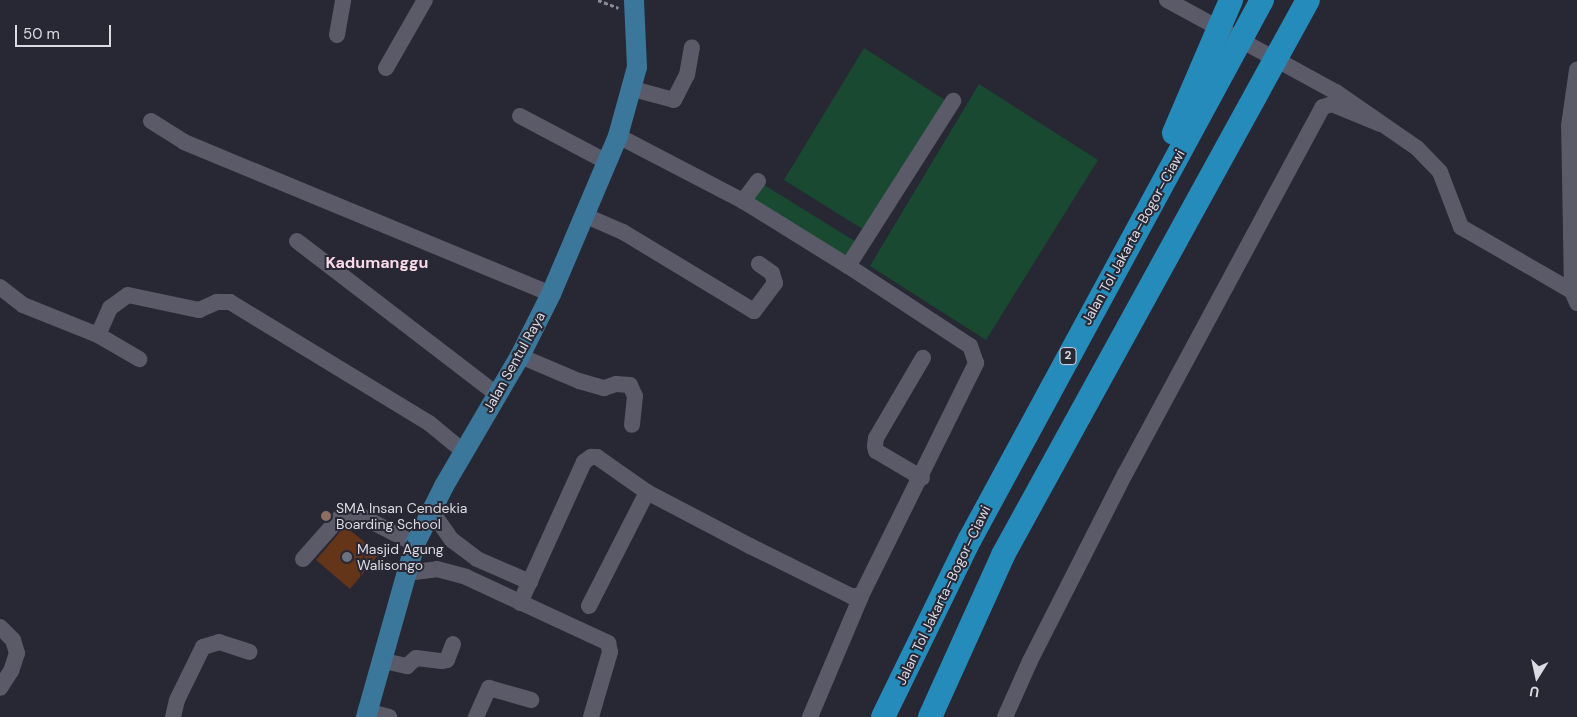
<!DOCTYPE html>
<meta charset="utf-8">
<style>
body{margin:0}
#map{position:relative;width:1577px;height:717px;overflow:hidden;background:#282734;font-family:"DM Sans",sans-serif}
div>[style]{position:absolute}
.green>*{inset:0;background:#194930}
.building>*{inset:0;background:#643518}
.path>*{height:2.5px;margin-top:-1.25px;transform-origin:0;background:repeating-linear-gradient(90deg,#8a8994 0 4px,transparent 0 6.5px)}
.minor>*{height:16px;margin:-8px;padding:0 8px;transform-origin:8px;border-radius:8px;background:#5b5a69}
.major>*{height:20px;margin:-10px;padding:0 10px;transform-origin:10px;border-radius:10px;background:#3a779a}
.highway>*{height:24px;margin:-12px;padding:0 12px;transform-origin:12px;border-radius:12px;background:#248bba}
.dots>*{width:14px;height:14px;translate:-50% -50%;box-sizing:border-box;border:2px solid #282734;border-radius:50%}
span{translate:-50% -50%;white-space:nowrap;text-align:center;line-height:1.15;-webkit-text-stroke:4px #282734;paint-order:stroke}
.shield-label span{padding:1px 4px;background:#282734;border:1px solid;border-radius:4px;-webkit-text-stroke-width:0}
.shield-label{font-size:12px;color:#dcdbe4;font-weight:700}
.street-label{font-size:14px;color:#dcdbe4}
.poi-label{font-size:14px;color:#dcdbe4}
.left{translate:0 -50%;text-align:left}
.quarter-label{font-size:16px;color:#fbdae7;font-weight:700}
.north{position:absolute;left:1512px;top:652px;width:50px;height:50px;-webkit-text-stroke:4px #282734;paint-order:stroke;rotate:190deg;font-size:14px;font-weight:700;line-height:20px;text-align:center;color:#dcdbe4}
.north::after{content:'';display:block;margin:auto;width:18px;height:22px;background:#dcdbe4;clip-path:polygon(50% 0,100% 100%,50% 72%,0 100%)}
.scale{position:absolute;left:15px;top:25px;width:96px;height:22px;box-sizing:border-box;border:2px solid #dcdbe4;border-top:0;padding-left:6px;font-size:15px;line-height:18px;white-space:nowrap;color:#dcdbe4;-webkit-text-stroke:4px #282734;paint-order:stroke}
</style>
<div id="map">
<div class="green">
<i style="clip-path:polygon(864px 48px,945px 100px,864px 230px,784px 180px)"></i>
<i style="clip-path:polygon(979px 84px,1098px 160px,986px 340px,870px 266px)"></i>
<i style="clip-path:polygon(758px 181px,861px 245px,848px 266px,743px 201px)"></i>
</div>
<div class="building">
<i style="clip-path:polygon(345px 526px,379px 554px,350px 589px,316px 560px)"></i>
</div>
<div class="path">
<i style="left:598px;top:0;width:22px;rotate:21deg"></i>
</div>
<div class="minor">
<i style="left:1167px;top:0;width:192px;rotate:28.6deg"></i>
<i style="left:1336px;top:92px;width:98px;rotate:34.7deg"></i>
<i style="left:1417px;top:148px;width:33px;rotate:46deg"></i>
<i style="left:1440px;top:172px;width:59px;rotate:69.1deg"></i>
<i style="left:1461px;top:227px;width:128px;rotate:30deg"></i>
<i style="left:1572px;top:291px;width:13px;rotate:67deg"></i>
<i style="left:337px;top:35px;width:36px;rotate:-80deg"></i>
<i style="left:386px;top:68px;width:78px;rotate:-60.2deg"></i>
<i style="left:633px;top:89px;width:42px;rotate:15deg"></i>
<i style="left:674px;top:100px;width:28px;rotate:-63deg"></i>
<i style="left:687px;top:75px;width:28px;rotate:-80deg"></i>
<i style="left:520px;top:116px;width:96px;rotate:27.9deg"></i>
<i style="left:151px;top:121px;width:39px;rotate:32deg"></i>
<i style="left:184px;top:142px;width:397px;rotate:22.5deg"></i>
<i style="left:743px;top:201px;width:25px;rotate:-53deg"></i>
<i style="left:584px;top:215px;width:43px;rotate:23.6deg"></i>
<i style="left:623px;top:232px;width:153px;rotate:31.1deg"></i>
<i style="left:754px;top:311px;width:35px;rotate:-53deg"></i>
<i style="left:775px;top:283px;width:10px;rotate:-107deg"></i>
<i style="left:772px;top:273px;width:16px;rotate:-145deg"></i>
<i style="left:297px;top:241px;width:253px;rotate:37.5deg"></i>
<i style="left:848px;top:266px;width:196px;rotate:-57.5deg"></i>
<i style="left:0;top:287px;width:29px;rotate:38deg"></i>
<i style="left:23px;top:305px;width:81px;rotate:21.8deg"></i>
<i style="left:98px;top:335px;width:48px;rotate:30.3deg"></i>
<i style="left:1572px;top:291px;width:165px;rotate:-91deg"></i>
<i style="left:1569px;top:126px;width:57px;rotate:-81.9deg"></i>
<i style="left:98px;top:335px;width:30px;rotate:-66deg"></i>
<i style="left:110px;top:308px;width:22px;rotate:-36deg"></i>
<i style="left:128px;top:295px;width:73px;rotate:11.9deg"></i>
<i style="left:199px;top:310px;width:20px;rotate:-24deg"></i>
<i style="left:217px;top:302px;width:13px"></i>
<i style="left:230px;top:302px;width:233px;rotate:31.3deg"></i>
<i style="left:429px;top:423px;width:45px;rotate:39.6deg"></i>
<i style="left:520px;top:356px;width:64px;rotate:23deg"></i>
<i style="left:579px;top:381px;width:26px;rotate:16deg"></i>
<i style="left:604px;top:388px;width:13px;rotate:-18deg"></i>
<i style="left:616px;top:384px;width:14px;rotate:4deg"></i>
<i style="left:630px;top:385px;width:12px;rotate:66deg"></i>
<i style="left:635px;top:396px;width:29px;rotate:96deg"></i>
<i style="left:922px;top:478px;width:53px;rotate:-149.6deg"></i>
<i style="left:876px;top:451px;width:5px;rotate:-101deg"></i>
<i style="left:875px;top:446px;width:8px;rotate:-83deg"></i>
<i style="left:876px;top:438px;width:93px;rotate:-59.6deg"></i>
<i style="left:430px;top:509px;width:38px;rotate:55deg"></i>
<i style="left:452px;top:540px;width:31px;rotate:37deg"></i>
<i style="left:477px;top:559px;width:58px;rotate:23.5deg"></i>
<i style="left:303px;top:559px;width:59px;rotate:-48.4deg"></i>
<i style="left:342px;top:515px;width:13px;rotate:-9deg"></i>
<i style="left:355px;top:513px;width:68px;rotate:27.3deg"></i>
<i style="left:406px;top:573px;width:31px;rotate:-7deg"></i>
<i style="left:437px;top:569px;width:30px;rotate:15deg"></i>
<i style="left:466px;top:577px;width:157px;rotate:24.9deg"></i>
<i style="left:608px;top:643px;width:9px;rotate:77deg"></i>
<i style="left:610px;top:652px;width:68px;rotate:106.3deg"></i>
<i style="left:520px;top:603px;width:155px;rotate:-65.6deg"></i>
<i style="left:584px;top:462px;width:9px;rotate:-36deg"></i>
<i style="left:591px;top:457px;width:6px"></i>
<i style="left:597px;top:457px;width:61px;rotate:35deg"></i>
<i style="left:647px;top:492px;width:116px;rotate:27.7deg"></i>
<i style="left:750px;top:546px;width:113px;rotate:26.3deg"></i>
<i style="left:851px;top:596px;width:10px"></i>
<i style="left:861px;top:596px;width:260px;rotate:-63.7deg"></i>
<i style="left:976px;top:363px;width:18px;rotate:-109deg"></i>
<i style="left:970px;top:346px;width:146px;rotate:-146.7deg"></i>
<i style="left:848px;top:266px;width:123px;rotate:-148.2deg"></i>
<i style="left:743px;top:201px;width:141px;rotate:-152.5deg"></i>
<i style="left:589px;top:606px;width:128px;rotate:-63deg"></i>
<i style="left:0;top:627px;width:18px;rotate:45deg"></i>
<i style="left:13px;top:640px;width:14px;rotate:73deg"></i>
<i style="left:17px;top:653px;width:19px;rotate:108deg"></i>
<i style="left:11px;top:671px;width:20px;rotate:123deg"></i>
<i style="left:380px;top:660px;width:28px;rotate:13deg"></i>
<i style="left:407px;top:666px;width:12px;rotate:-42deg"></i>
<i style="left:416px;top:658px;width:26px;rotate:7deg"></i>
<i style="left:442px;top:661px;width:5px;rotate:-11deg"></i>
<i style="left:447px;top:660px;width:17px;rotate:-69deg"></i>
<i style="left:367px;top:711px;width:23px;rotate:15deg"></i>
<i style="left:173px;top:717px;width:17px;rotate:-77deg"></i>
<i style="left:177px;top:700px;width:59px;rotate:-63.9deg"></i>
<i style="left:203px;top:647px;width:17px;rotate:-17deg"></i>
<i style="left:219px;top:642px;width:32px;rotate:18deg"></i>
<i style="left:476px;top:717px;width:32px;rotate:-66deg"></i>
<i style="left:489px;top:688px;width:44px;rotate:15.9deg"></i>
<i style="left:810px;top:717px;width:131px;rotate:-67.1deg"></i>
<i style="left:1005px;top:717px;width:61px;rotate:-65.9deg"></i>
<i style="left:1030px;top:661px;width:210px;rotate:-63.1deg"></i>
<i style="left:1125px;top:474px;width:417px;rotate:-61.7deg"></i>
<i style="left:1323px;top:107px;width:9px;rotate:-18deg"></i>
<i style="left:1332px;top:104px;width:52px;rotate:22.6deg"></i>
</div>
<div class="major">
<i style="left:366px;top:717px;width:180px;rotate:-74.2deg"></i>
<i style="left:415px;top:544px;width:65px;rotate:-63.4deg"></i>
<i style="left:444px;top:486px;width:151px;rotate:-59.7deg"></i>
<i style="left:520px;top:356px;width:69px;rotate:-63.4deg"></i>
<i style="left:551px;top:294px;width:172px;rotate:-67deg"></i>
<i style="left:618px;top:136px;width:72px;rotate:-74.6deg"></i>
<i style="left:637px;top:67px;width:67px;rotate:-92.6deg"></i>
</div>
<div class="highway">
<i style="left:1174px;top:133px;width:145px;rotate:-66.8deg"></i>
<i style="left:883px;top:717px;width:198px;rotate:-64deg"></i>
<i style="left:970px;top:539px;width:613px;rotate:-61.55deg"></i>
<i style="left:930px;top:717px;width:178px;rotate:-65.7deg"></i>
<i style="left:1003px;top:555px;width:633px;rotate:-61.21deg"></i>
</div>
<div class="dots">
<i style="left:326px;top:516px;background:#8d6e63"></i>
<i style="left:347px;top:557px;background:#6b7280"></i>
</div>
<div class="shield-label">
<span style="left:1068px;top:356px">2</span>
</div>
<div class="street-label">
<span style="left:1133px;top:237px;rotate:-61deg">Jalan Tol Jakarta–Bogor–Ciawi</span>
<span style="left:514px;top:362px;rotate:-61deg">Jalan Sentul Raya</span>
<span style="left:943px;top:595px;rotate:-64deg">Jalan Tol Jakarta–Bogor–Ciawi</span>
</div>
<div class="poi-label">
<span class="left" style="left:336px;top:516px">SMA Insan Cendekia<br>Boarding School</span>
<span class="left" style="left:357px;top:557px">Masjid Agung<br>Walisongo</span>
</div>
<div class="quarter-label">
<span style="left:377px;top:263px">Kadumanggu</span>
</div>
<div class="north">U</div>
<div class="scale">50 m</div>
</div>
